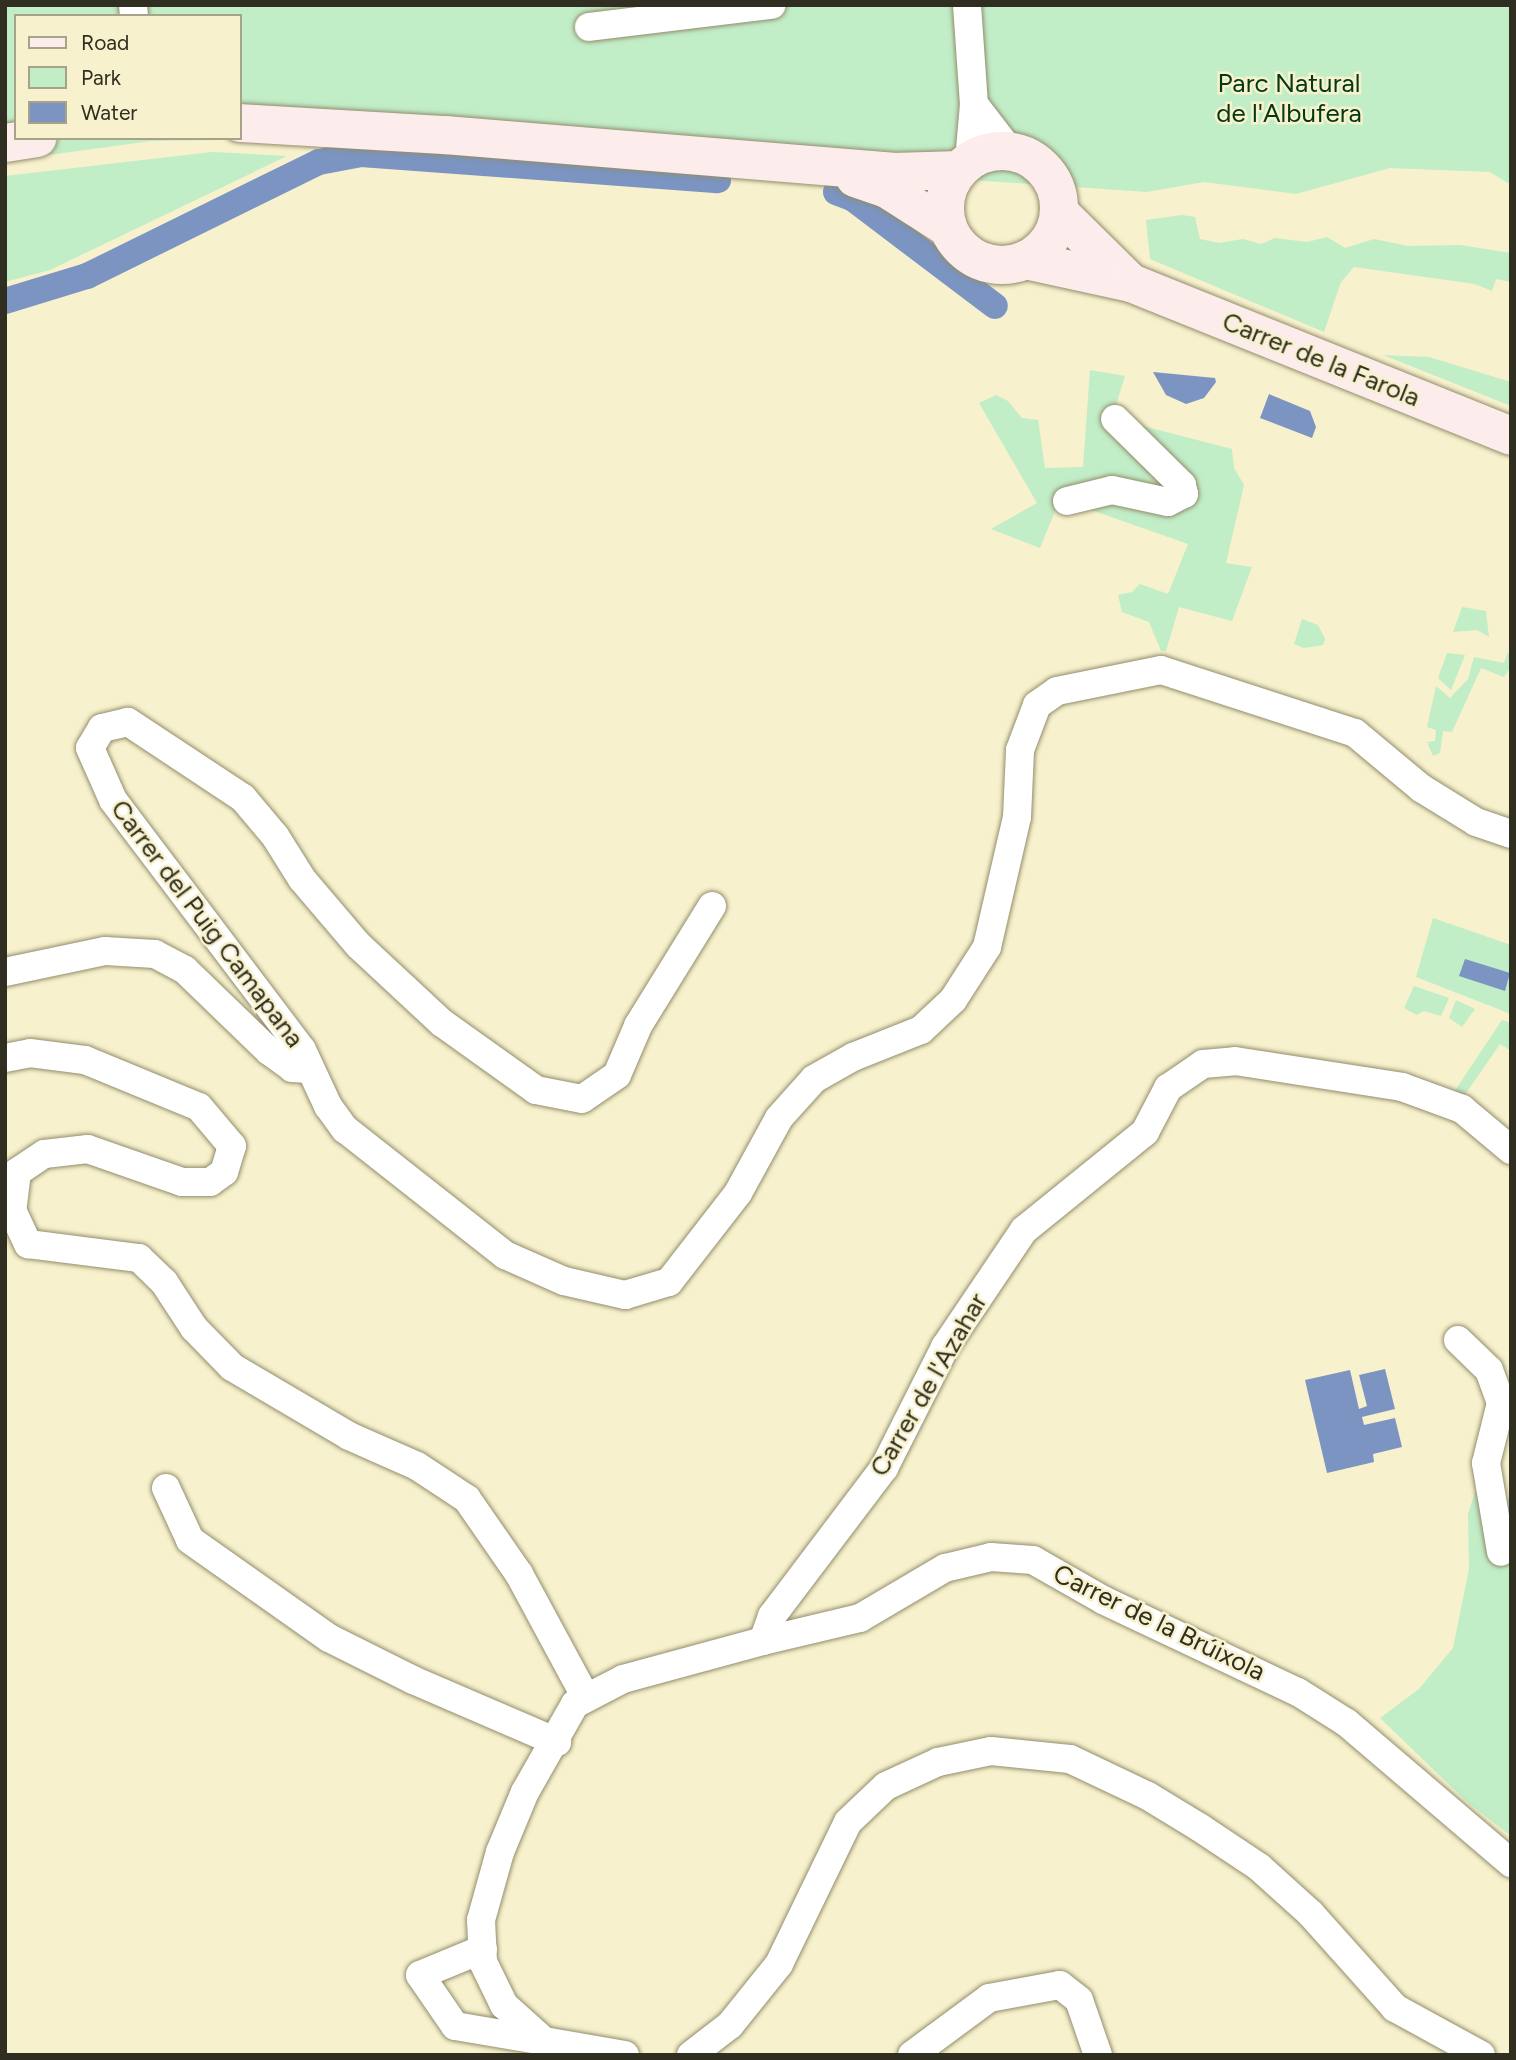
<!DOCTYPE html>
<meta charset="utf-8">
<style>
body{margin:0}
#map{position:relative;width:1516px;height:2060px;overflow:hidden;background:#f7f1cd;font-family:Figtree,sans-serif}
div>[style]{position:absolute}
.green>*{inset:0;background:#c1edc7}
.water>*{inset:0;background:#7b94c1}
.canal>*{height:26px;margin:-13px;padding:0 13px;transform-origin:13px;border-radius:13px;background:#7b94c1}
.roads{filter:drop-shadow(0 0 2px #928d6c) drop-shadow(0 0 2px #928d6c)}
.street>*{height:28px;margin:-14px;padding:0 14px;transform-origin:14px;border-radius:14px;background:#fff}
.secondary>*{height:38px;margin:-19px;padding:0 19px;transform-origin:19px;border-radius:19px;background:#fcedec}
.secondary>.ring{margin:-19px;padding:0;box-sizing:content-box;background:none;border:38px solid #fcedec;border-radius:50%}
span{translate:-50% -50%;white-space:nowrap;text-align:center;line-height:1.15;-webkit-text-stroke:5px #f7f1cd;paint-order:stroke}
.park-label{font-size:26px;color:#043915}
.street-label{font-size:26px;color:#302e20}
.frame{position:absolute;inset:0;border:7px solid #302e20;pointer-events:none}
.legend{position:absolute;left:14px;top:14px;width:228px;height:126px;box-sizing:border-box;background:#f7f1cd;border:2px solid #a7a388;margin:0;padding:9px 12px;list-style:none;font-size:21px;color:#302e20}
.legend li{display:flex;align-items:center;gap:14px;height:35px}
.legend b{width:35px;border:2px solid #a7a388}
</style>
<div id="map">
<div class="green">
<i style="clip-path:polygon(evenodd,5px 5px,1511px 5px,1511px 185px,1490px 172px,1390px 168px,1296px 194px,1204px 182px,1147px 192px,350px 138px,151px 141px,5px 161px,5px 5px,16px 16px,240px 16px,240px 138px,16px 138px,16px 16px)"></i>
<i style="clip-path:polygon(212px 152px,287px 156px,50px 270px,5px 282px,5px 176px)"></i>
<i style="clip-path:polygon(1182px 215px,1195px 217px,1200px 239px,1219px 243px,1243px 239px,1261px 244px,1275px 238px,1307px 242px,1327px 237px,1345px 248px,1374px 239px,1408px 246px,1460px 245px,1511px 253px,1511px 282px,1496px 279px,1492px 291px,1475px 284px,1354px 267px,1341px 282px,1324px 332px,1150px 259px,1146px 220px)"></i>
<i style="clip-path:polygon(1383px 355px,1429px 357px,1511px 382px,1511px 406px)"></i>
<i style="clip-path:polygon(1090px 370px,1125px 376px,1112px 418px,1232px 449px,1234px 468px,1244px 485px,1226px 563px,1252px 567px,1232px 621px,1179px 607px,1166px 651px,1161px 651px,1149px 622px,1122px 612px,1118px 595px,1132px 592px,1140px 584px,1168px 594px,1188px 544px,1060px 499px,1040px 548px,991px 529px,1037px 503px,979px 403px,996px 395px,1008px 401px,1022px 418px,1038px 420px,1045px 468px,1083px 467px)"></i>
<i style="clip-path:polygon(1462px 607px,1486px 611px,1489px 637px,1477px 630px,1453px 632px)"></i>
<i style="clip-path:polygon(1302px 619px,1318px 625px,1325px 639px,1323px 645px,1304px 648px,1294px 644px)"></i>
<i style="clip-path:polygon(1508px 651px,1511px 667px,1504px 677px,1481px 668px,1452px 732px,1443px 731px,1440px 753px,1433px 756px,1427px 742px,1435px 741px,1436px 730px,1427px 727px,1436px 686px,1450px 698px,1468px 679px,1474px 657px,1504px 663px)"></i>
<i style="clip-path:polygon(1447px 653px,1465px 655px,1451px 690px,1438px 678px)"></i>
<i style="clip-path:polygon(1433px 918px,1511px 945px,1511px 1014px,1416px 977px)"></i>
<i style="clip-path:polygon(1414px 986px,1449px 998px,1441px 1016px,1424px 1011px,1417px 1015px,1404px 1008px)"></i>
<i style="clip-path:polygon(1456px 1000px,1475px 1009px,1462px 1027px,1449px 1018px)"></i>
<i style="clip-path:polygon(1502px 1020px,1511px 1023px,1511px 1051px,1500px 1044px,1464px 1096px,1454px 1092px)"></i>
<i style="clip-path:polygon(1475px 1492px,1511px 1499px,1511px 1836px,1466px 1801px,1380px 1718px,1419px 1689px,1453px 1648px,1469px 1569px,1468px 1514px)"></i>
</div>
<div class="water">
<i style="clip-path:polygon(1153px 372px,1215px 378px,1216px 382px,1204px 398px,1186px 404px,1166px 395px)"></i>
<i style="clip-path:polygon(1269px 394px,1310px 411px,1316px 427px,1312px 438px,1260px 418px)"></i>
<i style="clip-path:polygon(1465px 959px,1510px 973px,1505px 991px,1459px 976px)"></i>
<i style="clip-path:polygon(1385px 1369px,1395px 1409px,1362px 1417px,1364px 1425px,1395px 1418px,1402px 1447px,1373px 1454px,1374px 1462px,1327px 1473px,1305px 1380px,1350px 1370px,1359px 1409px,1367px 1406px,1359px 1375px)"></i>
</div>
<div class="canal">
<i style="left:836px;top:192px;width:17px;rotate:21deg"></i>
<i style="left:852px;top:198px;width:179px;rotate:37.1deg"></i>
<i style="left:5px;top:301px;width:86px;rotate:-17deg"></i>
<i style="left:87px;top:276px;width:258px;rotate:-26.2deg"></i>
<i style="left:319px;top:162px;width:43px;rotate:-10.8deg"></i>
<i style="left:361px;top:154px;width:358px;rotate:4.2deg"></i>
</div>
<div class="roads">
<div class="street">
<i style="left:133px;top:5px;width:11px;rotate:85deg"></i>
<i style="left:967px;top:5px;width:99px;rotate:86deg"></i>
<i style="left:974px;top:104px;width:57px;rotate:95deg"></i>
<i style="left:589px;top:27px;width:184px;rotate:-6.9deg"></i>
<i style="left:974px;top:104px;width:59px;rotate:52.5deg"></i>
<i style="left:1067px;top:501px;width:46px;rotate:-13.7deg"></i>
<i style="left:1112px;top:490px;width:57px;rotate:12.1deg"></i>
<i style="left:1168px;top:502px;width:18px;rotate:-27deg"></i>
<i style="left:1184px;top:494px;width:9px;rotate:-103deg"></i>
<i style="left:1182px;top:485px;width:94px;rotate:-135.4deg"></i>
<i style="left:712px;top:906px;width:141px;rotate:121.7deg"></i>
<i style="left:638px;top:1026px;width:53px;rotate:113.2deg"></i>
<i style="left:617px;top:1075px;width:42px;rotate:145.6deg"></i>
<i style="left:582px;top:1099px;width:47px;rotate:-168.9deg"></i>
<i style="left:536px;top:1090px;width:115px;rotate:-144.5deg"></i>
<i style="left:442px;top:1023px;width:113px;rotate:-137.1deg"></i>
<i style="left:359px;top:946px;width:88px;rotate:-130.4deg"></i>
<i style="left:302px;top:879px;width:51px;rotate:-122.1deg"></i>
<i style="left:275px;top:836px;width:50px;rotate:-130.1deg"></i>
<i style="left:243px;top:798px;width:138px;rotate:-146.5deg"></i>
<i style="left:128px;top:722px;width:27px;rotate:167deg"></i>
<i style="left:102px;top:728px;width:23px;rotate:121deg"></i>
<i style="left:90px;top:748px;width:57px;rotate:66.1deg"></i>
<i style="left:113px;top:800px;width:313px;rotate:52.9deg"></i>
<i style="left:302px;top:1050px;width:62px;rotate:65.1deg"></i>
<i style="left:328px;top:1106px;width:29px;rotate:54deg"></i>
<i style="left:345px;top:1129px;width:204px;rotate:38.2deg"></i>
<i style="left:505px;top:1255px;width:64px;rotate:23.8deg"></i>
<i style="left:564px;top:1281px;width:63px;rotate:12.9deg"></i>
<i style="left:625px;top:1295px;width:46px;rotate:-16.5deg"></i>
<i style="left:669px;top:1282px;width:113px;rotate:-52.2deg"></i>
<i style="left:738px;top:1193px;width:85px;rotate:-61.3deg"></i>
<i style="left:779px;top:1118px;width:52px;rotate:-48.1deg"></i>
<i style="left:814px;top:1079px;width:45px;rotate:-29.4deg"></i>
<i style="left:853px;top:1057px;width:73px;rotate:-21.7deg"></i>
<i style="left:921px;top:1030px;width:44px;rotate:-43.2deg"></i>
<i style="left:953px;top:1000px;width:63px;rotate:-57.3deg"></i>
<i style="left:987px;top:947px;width:133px;rotate:-77deg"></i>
<i style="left:1017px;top:817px;width:67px;rotate:-87.4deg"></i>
<i style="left:1020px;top:750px;width:48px;rotate:-69.3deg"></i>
<i style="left:1037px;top:705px;width:24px;rotate:-35deg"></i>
<i style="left:1057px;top:691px;width:106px;rotate:-11.4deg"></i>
<i style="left:1161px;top:670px;width:204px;rotate:18deg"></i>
<i style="left:1355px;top:733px;width:86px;rotate:39.8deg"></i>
<i style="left:1421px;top:788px;width:65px;rotate:31.7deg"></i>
<i style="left:1476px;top:822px;width:37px;rotate:19deg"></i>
<i style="left:5px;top:972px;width:102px;rotate:-11.9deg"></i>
<i style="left:105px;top:951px;width:50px;rotate:3.4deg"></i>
<i style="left:155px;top:954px;width:34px;rotate:28deg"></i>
<i style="left:185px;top:970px;width:117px;rotate:44deg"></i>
<i style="left:269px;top:1051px;width:29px;rotate:36deg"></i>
<i style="left:292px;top:1068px;width:16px;rotate:4deg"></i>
<i style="left:5px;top:1058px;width:25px;rotate:-11deg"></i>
<i style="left:30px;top:1053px;width:55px;rotate:7.3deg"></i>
<i style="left:85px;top:1060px;width:123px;rotate:22.4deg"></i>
<i style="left:199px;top:1107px;width:51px;rotate:49.8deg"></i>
<i style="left:232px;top:1146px;width:27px;rotate:107deg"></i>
<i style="left:224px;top:1172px;width:17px;rotate:144deg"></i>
<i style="left:210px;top:1182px;width:28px;rotate:180deg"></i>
<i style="left:182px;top:1182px;width:100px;rotate:-160.7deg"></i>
<i style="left:88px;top:1149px;width:44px;rotate:173.5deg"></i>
<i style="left:44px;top:1154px;width:32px;rotate:146deg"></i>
<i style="left:17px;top:1172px;width:38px;rotate:97deg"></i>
<i style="left:12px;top:1210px;width:38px;rotate:65deg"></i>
<i style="left:28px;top:1244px;width:112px;rotate:7.2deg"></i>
<i style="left:139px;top:1258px;width:35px;rotate:44deg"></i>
<i style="left:164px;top:1282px;width:55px;rotate:56.9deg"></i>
<i style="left:194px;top:1328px;width:54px;rotate:45.7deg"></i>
<i style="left:232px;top:1367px;width:136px;rotate:30.5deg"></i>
<i style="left:349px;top:1436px;width:74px;rotate:23.8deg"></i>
<i style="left:417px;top:1466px;width:60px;rotate:33.4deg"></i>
<i style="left:467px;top:1499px;width:91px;rotate:55.3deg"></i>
<i style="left:519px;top:1574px;width:141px;rotate:61.6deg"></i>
<i style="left:1458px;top:1340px;width:43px;rotate:44.1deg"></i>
<i style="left:1489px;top:1370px;width:35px;rotate:70deg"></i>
<i style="left:1501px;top:1403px;width:62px;rotate:104deg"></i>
<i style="left:1486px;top:1463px;width:90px;rotate:80.4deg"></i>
<i style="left:166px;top:1488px;width:57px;rotate:65.2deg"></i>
<i style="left:190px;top:1540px;width:170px;rotate:35.2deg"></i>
<i style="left:329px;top:1638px;width:94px;rotate:26.6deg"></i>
<i style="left:413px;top:1680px;width:157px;rotate:23.3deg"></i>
<i style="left:763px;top:1641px;width:100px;rotate:-13.3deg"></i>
<i style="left:860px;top:1618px;width:99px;rotate:-30.5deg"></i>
<i style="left:945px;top:1568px;width:47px;rotate:-13.4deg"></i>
<i style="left:991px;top:1557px;width:42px;rotate:4.1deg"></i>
<i style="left:1033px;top:1560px;width:81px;rotate:29.7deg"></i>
<i style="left:1103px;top:1600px;width:216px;rotate:25.3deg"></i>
<i style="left:1298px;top:1692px;width:58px;rotate:32.3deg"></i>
<i style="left:1347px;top:1723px;width:216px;rotate:40.5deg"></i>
<i style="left:483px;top:1949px;width:68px;rotate:157.6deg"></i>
<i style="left:420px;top:1975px;width:62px;rotate:55.5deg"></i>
<i style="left:455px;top:2026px;width:90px;rotate:9.6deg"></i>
<i style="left:625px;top:2055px;width:82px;rotate:-170.2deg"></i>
<i style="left:544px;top:2041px;width:54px;rotate:-138deg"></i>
<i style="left:504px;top:2005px;width:48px;rotate:-116deg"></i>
<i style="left:483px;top:1962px;width:42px;rotate:-92.7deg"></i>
<i style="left:481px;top:1920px;width:71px;rotate:-74.4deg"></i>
<i style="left:500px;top:1852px;width:65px;rotate:-67.4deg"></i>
<i style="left:525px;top:1792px;width:101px;rotate:-60.4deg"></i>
<i style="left:575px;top:1704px;width:54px;rotate:-27.5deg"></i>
<i style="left:623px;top:1679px;width:145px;rotate:-15.2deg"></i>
<i style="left:763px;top:1641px;width:27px;rotate:-70deg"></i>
<i style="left:772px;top:1616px;width:186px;rotate:-52.9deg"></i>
<i style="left:884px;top:1468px;width:136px;rotate:-63.2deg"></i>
<i style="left:945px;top:1347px;width:141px;rotate:-56deg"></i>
<i style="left:1024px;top:1230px;width:156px;rotate:-39deg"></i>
<i style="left:1145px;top:1132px;width:50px;rotate:-62.4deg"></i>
<i style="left:1168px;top:1088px;width:42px;rotate:-34.4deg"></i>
<i style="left:1203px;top:1064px;width:32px;rotate:-5deg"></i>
<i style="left:1235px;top:1061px;width:169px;rotate:8.8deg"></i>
<i style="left:1402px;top:1087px;width:64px;rotate:20.1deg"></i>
<i style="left:1462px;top:1109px;width:64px;rotate:39.9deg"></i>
<i style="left:691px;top:2055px;width:49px;rotate:-37.6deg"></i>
<i style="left:730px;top:2025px;width:78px;rotate:-51.2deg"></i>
<i style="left:779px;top:1964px;width:158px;rotate:-64.1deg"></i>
<i style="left:848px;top:1822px;width:52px;rotate:-43.5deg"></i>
<i style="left:886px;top:1786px;width:57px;rotate:-24.8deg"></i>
<i style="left:938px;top:1762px;width:54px;rotate:-11.7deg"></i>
<i style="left:991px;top:1751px;width:79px;rotate:5.8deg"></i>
<i style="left:1070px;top:1759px;width:86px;rotate:25.4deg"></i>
<i style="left:1148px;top:1796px;width:60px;rotate:31.3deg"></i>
<i style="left:1199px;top:1827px;width:72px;rotate:33.7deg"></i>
<i style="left:1259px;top:1867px;width:70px;rotate:42.1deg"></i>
<i style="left:1311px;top:1914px;width:126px;rotate:48.2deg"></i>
<i style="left:1395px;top:2008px;width:98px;rotate:28.7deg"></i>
<i style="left:912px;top:2055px;width:96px;rotate:-36.5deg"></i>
<i style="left:989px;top:1998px;width:72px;rotate:-10.4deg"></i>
<i style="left:1060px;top:1985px;width:24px;rotate:38deg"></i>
<i style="left:1079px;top:2000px;width:58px;rotate:70.9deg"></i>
</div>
<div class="secondary">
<i style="left:240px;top:123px;width:205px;rotate:3.4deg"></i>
<i style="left:445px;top:135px;width:449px;rotate:4.7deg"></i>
<i style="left:892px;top:172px;width:67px;rotate:-1.7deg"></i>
<i style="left:5px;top:143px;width:33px;rotate:-9deg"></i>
<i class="ring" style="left:945px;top:151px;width:76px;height:76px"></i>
<i style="left:855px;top:178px;width:34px;rotate:19deg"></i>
<i style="left:887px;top:189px;width:72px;rotate:32.6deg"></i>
<i style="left:1059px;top:212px;width:101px;rotate:44.6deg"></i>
<i style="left:1025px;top:260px;width:108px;rotate:12.2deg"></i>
<i style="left:1131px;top:283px;width:410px;rotate:21.9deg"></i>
</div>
</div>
<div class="park-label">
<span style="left:1289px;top:99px">Parc Natural<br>de l'Albufera</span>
</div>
<div class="street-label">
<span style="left:1321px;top:360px;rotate:22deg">Carrer de la Farola</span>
<span style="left:207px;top:924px;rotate:53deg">Carrer del Puig Camapana</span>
<span style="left:929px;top:1385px;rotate:-60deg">Carrer de l'Azahar</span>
<span style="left:1159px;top:1623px;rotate:26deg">Carrer de la Brúixola</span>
</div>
<div class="frame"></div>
<ul class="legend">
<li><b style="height:9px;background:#fcedec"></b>Road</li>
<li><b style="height:19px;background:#c1edc7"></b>Park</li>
<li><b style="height:19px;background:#7b94c1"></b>Water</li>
</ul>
</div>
